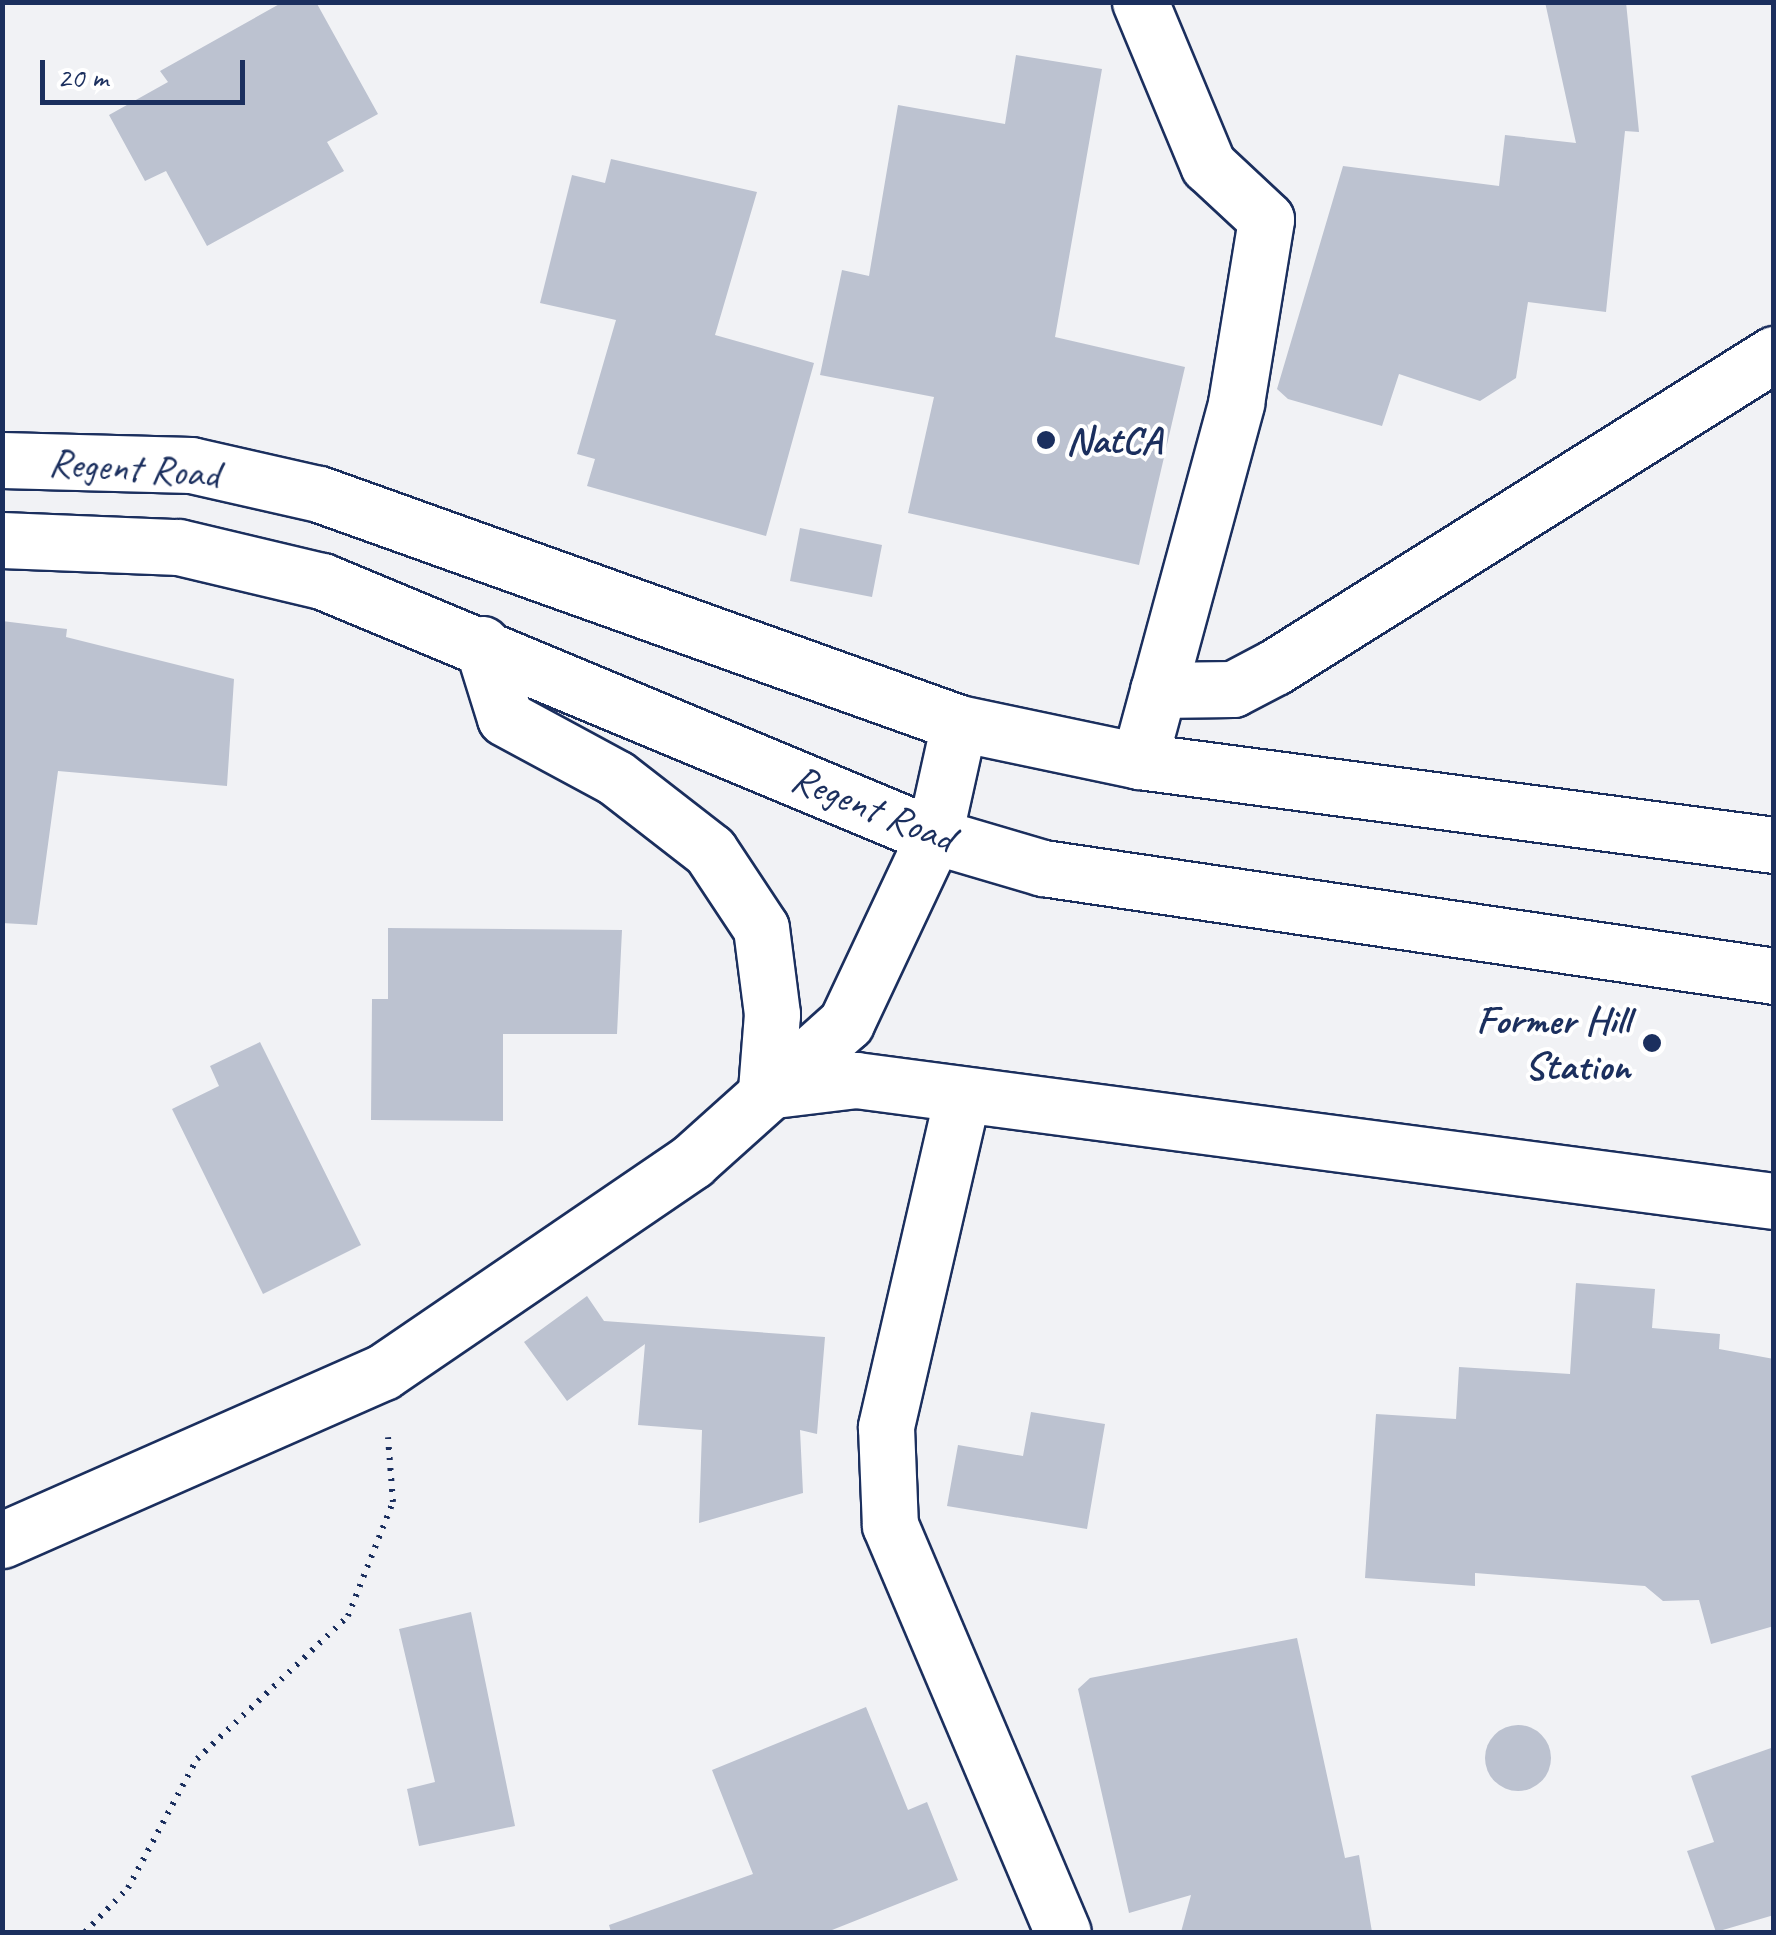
<!DOCTYPE html>
<html>
<head>
<meta charset="utf-8">
<style>
  body { margin:0 }
  #map { position:relative; width:1776px; height:1935px; overflow:hidden; background:#f1f2f5; font-family:Caveat,sans-serif }
  div>[style] { position:absolute }
  [style*='--x'] { left:calc(var(--x)*1px); top:calc(var(--y)*1px); width:calc(var(--w)*1px); rotate:calc(var(--a)*1deg) }
  .building>* { inset:0; background:#bcc2d0 }
  .round { border-radius:50% }
  .path>* { height:6px; margin-top:-3px; transform-origin:0; background:repeating-linear-gradient(90deg,#1b2f5e 0 2.5px,transparent 0 10.5px) }
  .roads { filter:drop-shadow(2px 0 #1b2f5e) drop-shadow(-2px 0 #1b2f5e) drop-shadow(0 2px #1b2f5e) drop-shadow(0 -2px #1b2f5e) }
  .street>* { height:55px; margin:-27.5px; padding:0 27.5px; transform-origin:27.5px; border-radius:27.5px; background:#fff }
  .primary>* { height:55px; margin:-27.5px; padding:0 27.5px; transform-origin:27.5px; border-radius:27.5px; background:#fff }
  .dots>* { width:28px; height:28px; translate:-50% -50%; box-sizing:border-box; border:5px solid #fff; border-radius:50% }
  span { translate:-50% -50%; white-space:nowrap; text-align:center; line-height:1.15; -webkit-text-stroke:8px #fff; paint-order:stroke }
  .poi-label { font-size:40px; color:#1b2f5e; font-weight:700 }
  .left { translate:0 -50%; text-align:left }
  .right { translate:-100% -50%; text-align:right }
  .street-label { font-size:40px; color:#1b2f5e }
  .frame { position:absolute; inset:0; border:5px solid #1b2f5e; pointer-events:none }
  .scale { position:absolute; left:40px; top:60px; width:205px; height:45px; box-sizing:border-box; border:5px solid #1b2f5e; border-top:0; padding-left:12px; font-size:30px; line-height:35px; white-space:nowrap; color:#1b2f5e; -webkit-text-stroke:8px #fff; paint-order:stroke }
</style>
</head>
<body>
<div id="map">
  <div class="building">
    <div style="clip-path:polygon(283px 2px,316px 2px,378px 114px,327px 142px,344px 171px,207px 246px,166px 171px,145px 181px,109px 115px,168px 82px,160px 71px)"></div>
    <div style="clip-path:polygon(1545px 2px,1626px 2px,1639px 132px,1625px 131px,1606px 312px,1528px 302px,1516px 378px,1480px 401px,1399px 374px,1382px 426px,1288px 399px,1277px 389px,1343px 166px,1499px 186px,1505px 135px,1576px 143px)"></div>
    <div style="clip-path:polygon(1016px 55px,1102px 69px,1055px 337px,1185px 367px,1139px 565px,908px 513px,934px 397px,820px 375px,842px 270px,869px 276px,898px 105px,1005px 124px)"></div>
    <div style="clip-path:polygon(611px 159px,757px 192px,715px 335px,814px 363px,766px 536px,587px 486px,595px 459px,577px 454px,616px 320px,540px 303px,572px 175px,605px 183px)"></div>
    <div style="clip-path:polygon(800px 528px,882px 545px,872px 597px,790px 581px)"></div>
    <div style="clip-path:polygon(2px 621px,67px 629px,66px 637px,234px 679px,227px 786px,58px 771px,37px 925px,2px 923px)"></div>
    <div style="clip-path:polygon(388px 928px,622px 930px,617px 1034px,503px 1034px,503px 1121px,371px 1120px,372px 999px,388px 999px)"></div>
    <div style="clip-path:polygon(260px 1042px,361px 1245px,263px 1294px,172px 1109px,219px 1086px,210px 1066px)"></div>
    <div style="clip-path:polygon(1576px 1283px,1655px 1289px,1652px 1328px,1720px 1334px,1719px 1349px,1774px 1359px,1774px 1626px,1711px 1644px,1699px 1600px,1663px 1601px,1645px 1586px,1475px 1573px,1475px 1586px,1365px 1578px,1376px 1414px,1456px 1419px,1459px 1367px,1570px 1374px)"></div>
    <div style="clip-path:polygon(587px 1296px,604px 1321px,825px 1337px,817px 1434px,800px 1430px,803px 1493px,699px 1523px,702px 1430px,638px 1425px,645px 1344px,567px 1401px,524px 1342px)"></div>
    <div style="clip-path:polygon(1031px 1412px,1105px 1424px,1087px 1529px,947px 1506px,958px 1445px,1023px 1456px)"></div>
    <div style="clip-path:polygon(471px 1612px,515px 1826px,419px 1846px,407px 1789px,435px 1782px,399px 1629px)"></div>
    <div style="clip-path:polygon(1297px 1638px,1345px 1858px,1359px 1855px,1372px 1932px,1181px 1932px,1191px 1895px,1129px 1913px,1078px 1689px,1090px 1678px)"></div>
    <div style="clip-path:polygon(866px 1707px,908px 1810px,927px 1802px,958px 1880px,827px 1932px,611px 1932px,609px 1925px,753px 1874px,712px 1770px)"></div>
    <div class="round" style="left:1485px;top:1725px;width:66px;height:66px"></div>
    <div style="clip-path:polygon(1774px 1747px,1774px 1915px,1716px 1932px,1687px 1851px,1714px 1842px,1691px 1776px)"></div>
  </div>
  <div class="path">
    <div style="--x:85;--y:1932;--w:62;--a:-45.7"></div>
    <div style="--x:128;--y:1888;--w:146;--a:-61.9"></div>
    <div style="--x:197;--y:1759;--w:208;--a:-43.4"></div>
    <div style="--x:348;--y:1616;--w:123;--a:-68.5"></div>
    <div style="--x:393;--y:1502;--w:65;--a:-94.4"></div>
  </div>
  <div class="roads">
    <div class="street">
      <div style="--x:482;--y:644;--w:77;--a:72.7"></div>
      <div style="--x:505;--y:718;--w:126;--a:28.4"></div>
      <div style="--x:616;--y:778;--w:119;--a:37.8"></div>
      <div style="--x:710;--y:851;--w:92;--a:56.5"></div>
      <div style="--x:761;--y:928;--w:87;--a:82.7"></div>
      <div style="--x:772;--y:1014;--w:77;--a:94.5"></div>
      <div style="--x:1158;--y:690;--w:75;--a:-0.8"></div>
      <div style="--x:1233;--y:689;--w:47;--a:-27.6"></div>
      <div style="--x:1275;--y:667;--w:589;--a:-32.1"></div>
      <div style="--x:1139;--y:761;--w:371;--a:-74.8"></div>
      <div style="--x:1236;--y:403;--w:186;--a:-80.7"></div>
      <div style="--x:1266;--y:219;--w:79;--a:-137"></div>
      <div style="--x:1208;--y:165;--w:177;--a:-112.6"></div>
      <div style="--x:766;--y:1091;--w:91;--a:-7"></div>
      <div style="--x:856;--y:1080;--w:926;--a:7.51"></div>
      <div style="--x:962;--y:1097;--w:339;--a:103"></div>
      <div style="--x:886;--y:1427;--w:98;--a:87.7"></div>
      <div style="--x:890;--y:1525;--w:442;--a:67"></div>
      <div style="--x:2;--y:1540;--w:416;--a:-23.8"></div>
      <div style="--x:383;--y:1372;--w:374;--a:-34.3"></div>
      <div style="--x:692;--y:1161;--w:207;--a:-41.9"></div>
      <div style="--x:846;--y:1023;--w:207;--a:-64.8"></div>
      <div style="--x:934;--y:836;--w:116;--a:-77.5"></div>
    </div>
    <div class="primary">
      <div style="--x:2;--y:460;--w:189;--a:1.5"></div>
      <div style="--x:191;--y:465;--w:131;--a:12.8"></div>
      <div style="--x:319;--y:494;--w:680;--a:19.69"></div>
      <div style="--x:959;--y:723;--w:184;--a:11.9"></div>
      <div style="--x:1139;--y:761;--w:641;--a:7.54"></div>
      <div style="--x:2;--y:540;--w:177;--a:2.3"></div>
      <div style="--x:179;--y:547;--w:147;--a:13.4"></div>
      <div style="--x:322;--y:581;--w:663;--a:22.62"></div>
      <div style="--x:934;--y:836;--w:114;--a:16.4"></div>
      <div style="--x:1043;--y:868;--w:739;--a:8.4"></div>
    </div>
  </div>
  <div class="dots">
    <div style="left:1046px;top:440px;background:#1b2f5e"></div>
    <div style="left:1652px;top:1043px;background:#1b2f5e"></div>
  </div>
  <div class="poi-label">
    <span class="left" style="left:1066px;top:440px">NatCA</span>
    <span class="right" style="left:1630px;top:1043px">Former Hill<br>Station</span>
  </div>
  <div class="street-label">
    <span style="left:134px;top:468px;rotate:4deg">Regent Road</span>
    <span style="left:873px;top:808px;rotate:22deg">Regent Road</span>
  </div>
  <div class="frame"></div>
  <div class="scale">20 m</div>
</div>
</body>
</html>
